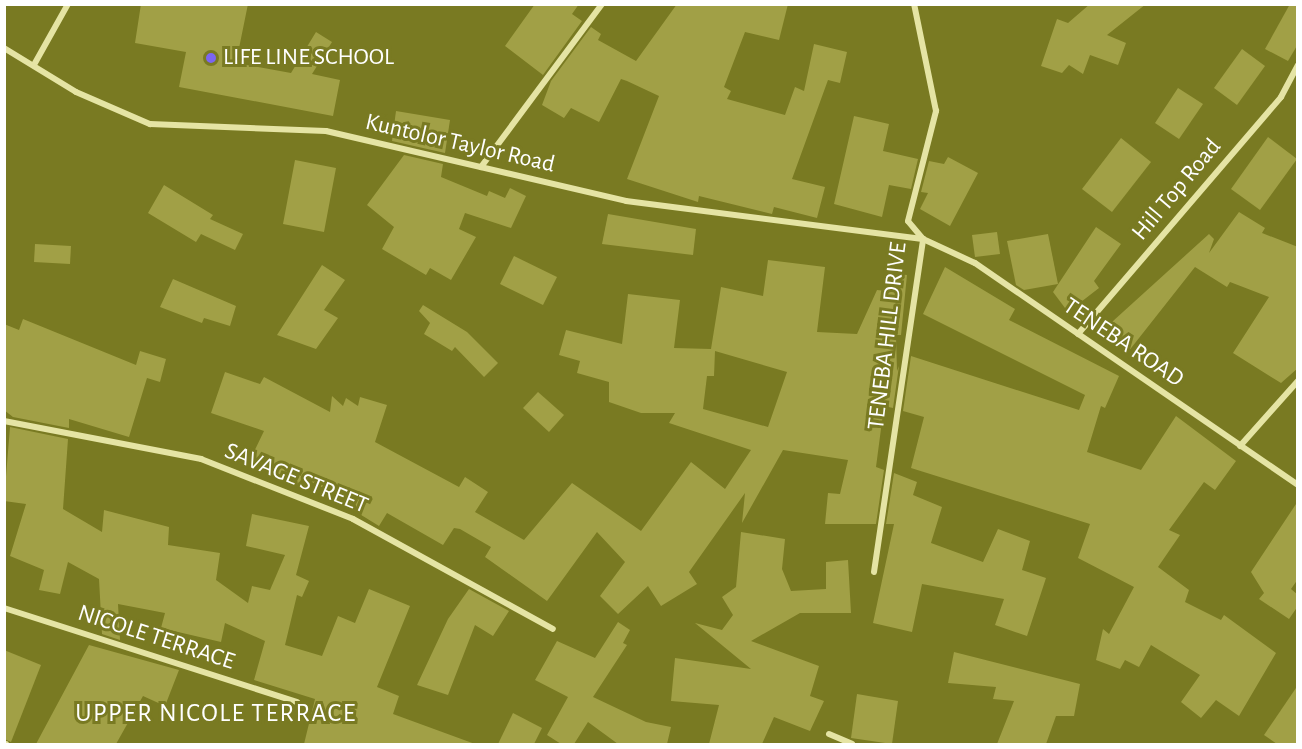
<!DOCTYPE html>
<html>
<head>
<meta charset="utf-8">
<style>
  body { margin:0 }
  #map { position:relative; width:1302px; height:749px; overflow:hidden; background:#797a22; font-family:"Alegreya Sans",sans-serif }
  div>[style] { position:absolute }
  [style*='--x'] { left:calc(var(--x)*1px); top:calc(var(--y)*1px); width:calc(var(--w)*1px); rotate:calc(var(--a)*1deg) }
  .building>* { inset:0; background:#a1a046 }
  .street>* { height:6px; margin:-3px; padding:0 3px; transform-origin:3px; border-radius:3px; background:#e5e4a4 }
  .dots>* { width:16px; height:16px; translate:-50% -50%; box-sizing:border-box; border:3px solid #797a22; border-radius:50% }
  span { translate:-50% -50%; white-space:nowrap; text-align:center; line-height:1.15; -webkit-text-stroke:6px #797a22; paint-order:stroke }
  .poi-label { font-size:24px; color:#fff }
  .left { translate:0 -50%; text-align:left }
  .street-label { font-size:24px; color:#fff }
  .neighbourhood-label { font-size:26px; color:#fff; letter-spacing:1.5px }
  .frame { position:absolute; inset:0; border:6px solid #fff; pointer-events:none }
</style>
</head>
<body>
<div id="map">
  <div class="building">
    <div style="clip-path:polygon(141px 4px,248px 4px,236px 63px,291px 73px,316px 32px,332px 42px,312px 74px,340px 80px,333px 116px,179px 87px,186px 52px,135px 43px)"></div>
    <div style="clip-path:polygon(535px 4px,579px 4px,572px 14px,582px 21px,543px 75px,505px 46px)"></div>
    <div style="clip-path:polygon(677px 4px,788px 4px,779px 40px,745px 32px,724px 87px,731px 91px,727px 99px,785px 115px,795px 87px,804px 91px,814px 44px,847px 52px,840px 83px,828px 80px,792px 179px,825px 187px,817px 218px,774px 207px,772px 214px,699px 196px,698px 202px,627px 179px,659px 96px,627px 81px,621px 79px,599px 122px,571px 108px,564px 118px,542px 105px,551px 81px,591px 27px,601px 34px,598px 40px,636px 61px)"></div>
    <div style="clip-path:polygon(1090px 4px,1146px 4px,1107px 35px,1126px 43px,1118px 65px,1090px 55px,1083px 74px,1069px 65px,1062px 73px,1041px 66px,1057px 19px,1068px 23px)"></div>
    <div style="clip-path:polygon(1290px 4px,1298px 4px,1298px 44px,1288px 61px,1265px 49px)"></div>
    <div style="clip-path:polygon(1242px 49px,1265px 66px,1237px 105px,1214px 88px)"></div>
    <div style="clip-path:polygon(1178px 88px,1203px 104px,1179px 139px,1155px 123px)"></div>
    <div style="clip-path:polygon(396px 111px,450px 120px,445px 153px,392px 141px)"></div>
    <div style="clip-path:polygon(854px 116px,889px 124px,883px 151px,918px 159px,911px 189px,889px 185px,882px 217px,834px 204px)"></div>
    <div style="clip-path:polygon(1268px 137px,1297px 159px,1260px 210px,1231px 189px)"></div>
    <div style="clip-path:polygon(1121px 138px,1151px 162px,1112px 212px,1082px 189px)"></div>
    <div style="clip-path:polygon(404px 155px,443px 164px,441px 177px,487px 196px,489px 191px,505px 198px,510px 188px,526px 196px,511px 228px,465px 213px,459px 229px,476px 237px,451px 280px,430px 268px,426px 275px,382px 249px,394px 227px,367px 205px)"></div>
    <div style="clip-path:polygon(948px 157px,978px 173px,950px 226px,920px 209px,928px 193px,921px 192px,929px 161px,944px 164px)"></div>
    <div style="clip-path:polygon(295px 160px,336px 168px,324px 232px,283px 224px)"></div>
    <div style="clip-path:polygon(164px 185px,213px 215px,210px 219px,243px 234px,235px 250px,201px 234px,196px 242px,148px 213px)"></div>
    <div style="clip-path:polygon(1239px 212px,1265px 228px,1262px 233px,1298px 247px,1298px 368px,1281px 383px,1233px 353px,1269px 297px,1230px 282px,1227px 287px,1195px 267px,1128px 352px,1102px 331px,1209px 234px,1214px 239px,1209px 253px)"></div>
    <div style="clip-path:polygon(608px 214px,696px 229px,693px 255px,602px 244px)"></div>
    <div style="clip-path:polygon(1096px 227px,1121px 244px,1094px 281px,1099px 288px,1068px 312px,1053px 292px)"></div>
    <div style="clip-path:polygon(997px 232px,1000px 254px,975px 257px,972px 235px)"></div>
    <div style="clip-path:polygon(1048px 234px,1058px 284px,1024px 290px,1016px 285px,1007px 241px)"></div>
    <div style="clip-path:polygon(35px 244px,71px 246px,70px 264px,34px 262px)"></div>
    <div style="clip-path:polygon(514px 256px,557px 277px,543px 305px,500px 284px)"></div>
    <div style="clip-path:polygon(evenodd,768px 260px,825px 267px,817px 332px,857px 334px,877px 290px,886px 291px,888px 273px,907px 275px,901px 335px,896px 335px,897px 371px,899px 366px,893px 408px,884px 406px,876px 467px,884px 470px,876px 524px,825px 524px,828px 493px,840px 494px,848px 460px,783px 450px,742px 523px,745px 493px,689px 572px,697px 584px,661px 606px,648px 586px,618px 614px,600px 596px,625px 562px,597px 532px,547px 601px,485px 557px,491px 547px,460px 529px,454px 528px,443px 545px,387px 513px,379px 526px,345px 505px,347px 500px,302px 477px,298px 486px,249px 462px,264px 431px,211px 413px,225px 372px,260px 384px,264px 377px,330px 412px,332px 396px,343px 406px,346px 398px,358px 406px,360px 397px,387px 405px,375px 442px,459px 487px,465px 477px,488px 492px,475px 512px,524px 540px,572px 483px,641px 531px,691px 462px,725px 489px,751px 450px,669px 423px,675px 413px,641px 413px,609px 402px,609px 382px,577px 373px,580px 361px,559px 355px,566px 330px,622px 344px,628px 294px,680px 300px,674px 348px,711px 349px,721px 287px,763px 296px,768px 260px,715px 351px,787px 372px,768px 427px,703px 409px,707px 376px,714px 376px,715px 351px)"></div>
    <div style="clip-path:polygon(322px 265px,345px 280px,324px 310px,338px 318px,316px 349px,277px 335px)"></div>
    <div style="clip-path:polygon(945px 267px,1015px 309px,1009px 320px,1119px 376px,1105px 408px,1101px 406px,1087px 452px,1141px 470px,1176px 416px,1236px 461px,1215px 490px,1204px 482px,1169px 530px,1180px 535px,1158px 567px,1189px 590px,1185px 602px,1221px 620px,1224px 615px,1276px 653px,1239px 716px,1216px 700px,1201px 718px,1181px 702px,1200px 675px,1151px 645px,1139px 667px,1125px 660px,1120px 669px,1096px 660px,1103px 629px,1109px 634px,1134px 587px,1078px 558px,1090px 524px,911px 468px,924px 417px,903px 411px,911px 356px,1079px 410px,1085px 395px,923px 314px)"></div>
    <div style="clip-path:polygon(173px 279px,236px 306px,230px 326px,204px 318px,202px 323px,160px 307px)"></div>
    <div style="clip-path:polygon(423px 305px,467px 332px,498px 363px,484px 377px,455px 347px,452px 351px,424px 334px,430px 323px,419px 311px)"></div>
    <div style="clip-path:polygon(23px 319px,136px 365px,140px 351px,166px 359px,160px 382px,147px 378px,129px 437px,69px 419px,69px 428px,13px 417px,4px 410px,4px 324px,19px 330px)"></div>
    <div style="clip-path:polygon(538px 392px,564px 415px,549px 432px,523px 408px)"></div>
    <div style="clip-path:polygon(10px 427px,68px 439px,63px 509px,102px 532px,104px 510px,169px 527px,168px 545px,220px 553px,216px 580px,248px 603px,252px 586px,270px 590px,285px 555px,246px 546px,252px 514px,309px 526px,296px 575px,309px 581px,302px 597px,297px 595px,285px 645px,322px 656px,338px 616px,355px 623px,369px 589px,410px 606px,377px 687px,399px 696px,393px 714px,475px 744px,304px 744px,315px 699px,254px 680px,265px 641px,225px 623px,221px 642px,161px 628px,165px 613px,118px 604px,120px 640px,102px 634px,99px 579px,68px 562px,60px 594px,39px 590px,44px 570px,10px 556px,26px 504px,4px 501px)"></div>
    <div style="clip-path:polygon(894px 473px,917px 482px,913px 495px,942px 507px,931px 543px,983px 562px,998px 529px,1030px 541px,1022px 570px,1046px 578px,1027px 636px,995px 625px,1004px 599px,922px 584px,912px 632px,873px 623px,894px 524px,886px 524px)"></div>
    <div style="clip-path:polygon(1298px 501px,1298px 579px,1291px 589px,1298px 595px,1298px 606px,1289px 619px,1259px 599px,1264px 593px,1251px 572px)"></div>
    <div style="clip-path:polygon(741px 532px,785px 539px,782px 569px,791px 591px,826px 589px,826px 562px,848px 560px,851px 613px,800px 613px,751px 641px,819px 666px,810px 696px,824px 701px,810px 731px,774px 717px,762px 744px,709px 744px,719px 705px,671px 701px,675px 658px,751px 669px,695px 623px,722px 630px,733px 615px,722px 597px,736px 587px)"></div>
    <div style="clip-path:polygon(469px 589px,509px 611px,493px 636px,475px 625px,448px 695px,417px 685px,448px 619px)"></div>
    <div style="clip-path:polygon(618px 622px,630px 630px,623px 643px,627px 645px,593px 697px,646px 722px,671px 727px,667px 744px,618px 744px,588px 722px,574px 744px,561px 744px,547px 735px,568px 697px,535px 680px,557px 641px,595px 658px)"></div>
    <div style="clip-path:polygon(89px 645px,179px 670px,165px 706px,143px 696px,116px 744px,36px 744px)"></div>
    <div style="clip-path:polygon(4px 650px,41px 665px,11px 742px,4px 739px)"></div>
    <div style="clip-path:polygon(954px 652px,1080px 684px,1074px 716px,1056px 716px,1046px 744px,997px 744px,1014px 701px,993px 699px,996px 687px,948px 683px)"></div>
    <div style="clip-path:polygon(1298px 685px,1298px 744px,1277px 744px,1264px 735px)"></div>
    <div style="clip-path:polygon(857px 694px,898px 701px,892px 744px,851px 738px)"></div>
    <div style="clip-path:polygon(513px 713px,542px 728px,534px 744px,498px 744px)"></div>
  </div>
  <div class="street">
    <div style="--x:4;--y:48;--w:84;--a:31.4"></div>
    <div style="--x:76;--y:92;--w:81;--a:23.4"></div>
    <div style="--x:150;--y:124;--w:176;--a:2.3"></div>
    <div style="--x:326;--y:131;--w:308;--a:13.1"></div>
    <div style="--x:626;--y:201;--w:299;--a:7.3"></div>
    <div style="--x:923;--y:239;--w:57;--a:24.8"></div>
    <div style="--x:975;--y:263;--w:392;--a:34.5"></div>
    <div style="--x:35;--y:63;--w:68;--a:-60.8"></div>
    <div style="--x:481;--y:167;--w:203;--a:-53.4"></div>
    <div style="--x:1078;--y:334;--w:312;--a:-49.4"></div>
    <div style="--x:1281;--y:97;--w:36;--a:-62"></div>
    <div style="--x:4;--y:421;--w:201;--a:10.9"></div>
    <div style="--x:201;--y:459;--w:163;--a:21.5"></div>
    <div style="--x:353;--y:519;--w:228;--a:28.8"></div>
    <div style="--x:1240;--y:446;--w:87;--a:-48.3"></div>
    <div style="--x:874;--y:572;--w:337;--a:-81.6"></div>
    <div style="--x:923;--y:239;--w:23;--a:-130"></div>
    <div style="--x:908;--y:221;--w:114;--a:-75.7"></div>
    <div style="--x:936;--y:111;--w:109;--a:-101.6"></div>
    <div style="--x:4;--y:608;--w:308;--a:17.8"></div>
    <div style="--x:829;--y:734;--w:25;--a:23"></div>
    <div style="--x:4;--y:744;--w:2;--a:0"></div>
  </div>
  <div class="dots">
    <div style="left:211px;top:58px;background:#7b66f1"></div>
  </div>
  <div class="poi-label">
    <span class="left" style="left:223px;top:58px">LIFE LINE SCHOOL</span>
  </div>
  <div class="street-label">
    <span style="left:460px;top:144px;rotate:13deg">Kuntolor Taylor Road</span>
    <span style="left:1177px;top:190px;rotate:-50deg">Hill Top Road</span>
    <span style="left:888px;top:336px;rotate:-83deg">TENEBA HILL DRIVE</span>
    <span style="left:1123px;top:343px;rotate:34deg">TENEBA ROAD</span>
    <span style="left:296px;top:479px;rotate:22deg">SAVAGE STREET</span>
    <span style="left:156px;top:638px;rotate:18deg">NICOLE TERRACE</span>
  </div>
  <div class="neighbourhood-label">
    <span style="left:216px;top:714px">UPPER NICOLE TERRACE</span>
  </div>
  <div class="frame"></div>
</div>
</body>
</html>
